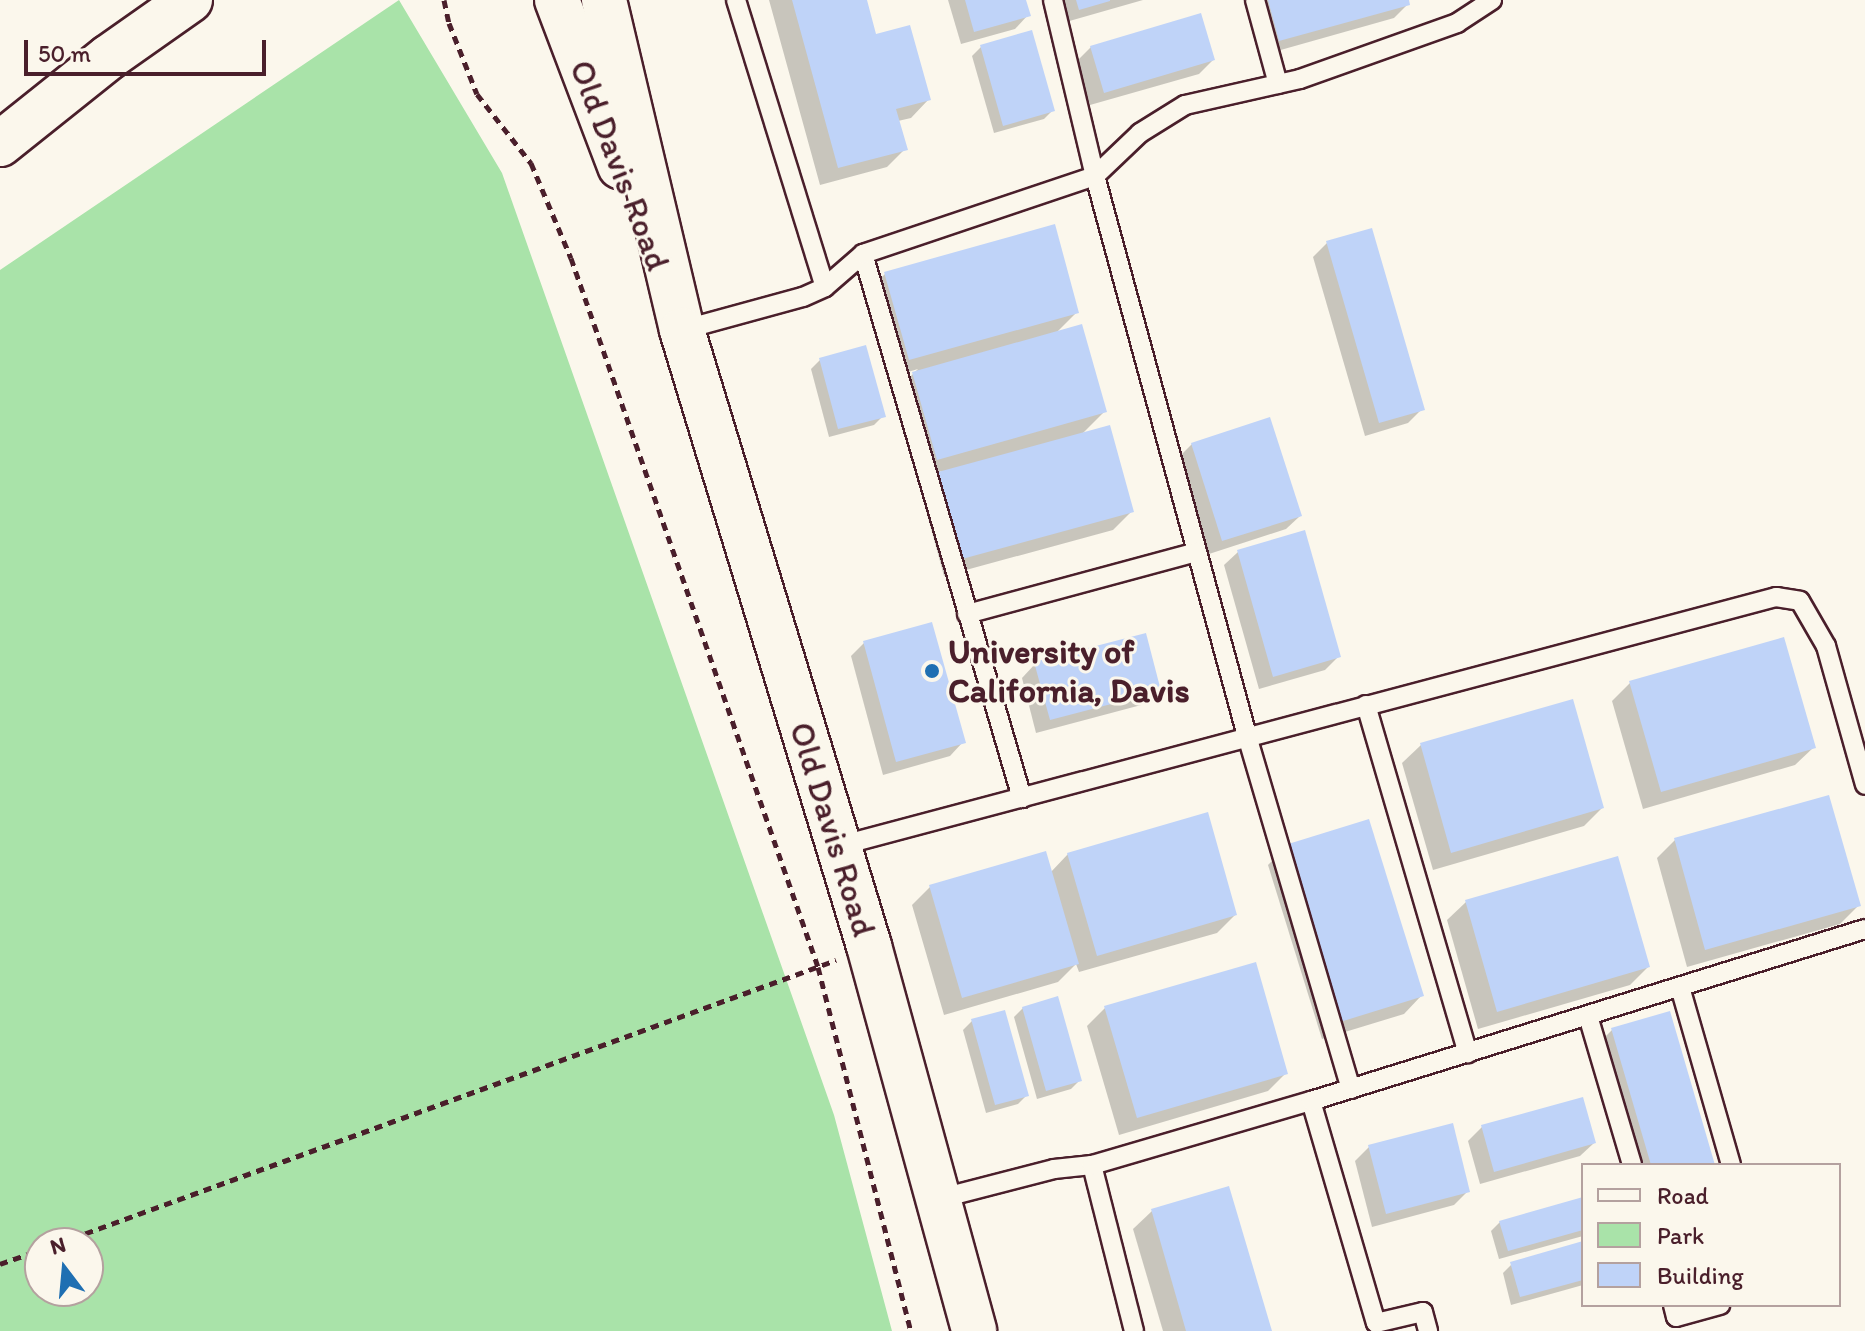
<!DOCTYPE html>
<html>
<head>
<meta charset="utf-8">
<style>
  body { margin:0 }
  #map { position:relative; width:1865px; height:1331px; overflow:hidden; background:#fbf7ec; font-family:Itim,sans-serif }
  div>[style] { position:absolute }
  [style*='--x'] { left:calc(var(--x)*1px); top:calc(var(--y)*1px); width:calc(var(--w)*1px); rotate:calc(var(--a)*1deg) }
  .green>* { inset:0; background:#a9e3a9 }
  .shadow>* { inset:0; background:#0003 }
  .building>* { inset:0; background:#bfd3f8 }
  .path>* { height:5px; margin-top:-2.5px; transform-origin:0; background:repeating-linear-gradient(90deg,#4a1f2b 0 8px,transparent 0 14px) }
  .roads { filter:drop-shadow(2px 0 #4a1f2b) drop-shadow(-2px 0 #4a1f2b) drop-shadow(0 2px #4a1f2b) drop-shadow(0 -2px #4a1f2b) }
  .lane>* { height:18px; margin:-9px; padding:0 9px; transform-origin:9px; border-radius:9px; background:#fbf7ec }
  .secondary>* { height:44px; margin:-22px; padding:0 22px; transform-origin:22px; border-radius:22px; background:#fbf7ec }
  .highway>* { height:44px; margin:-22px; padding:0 22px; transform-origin:22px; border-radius:22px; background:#fbf7ec }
  .dots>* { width:22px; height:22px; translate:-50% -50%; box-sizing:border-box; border:4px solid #fbf7ec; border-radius:50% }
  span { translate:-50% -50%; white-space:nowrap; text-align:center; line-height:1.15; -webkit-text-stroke:6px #fbf7ec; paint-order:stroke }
  .street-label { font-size:34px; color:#4a1f2b }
  .poi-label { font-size:34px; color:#4a1f2b; font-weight:700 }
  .left { translate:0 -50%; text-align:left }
  .legend { position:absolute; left:1581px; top:1163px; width:260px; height:144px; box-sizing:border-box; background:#fbf7ec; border:2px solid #b4a19f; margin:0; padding:10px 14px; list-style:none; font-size:24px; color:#4a1f2b }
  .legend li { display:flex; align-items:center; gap:16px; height:40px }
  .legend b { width:40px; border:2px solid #b4a19f }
  .north { position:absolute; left:24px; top:1227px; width:80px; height:80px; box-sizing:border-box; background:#fbf7ec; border:2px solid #b4a19f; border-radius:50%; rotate:344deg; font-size:22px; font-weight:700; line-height:32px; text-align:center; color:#4a1f2b }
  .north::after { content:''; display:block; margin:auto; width:28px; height:36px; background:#1f6fb2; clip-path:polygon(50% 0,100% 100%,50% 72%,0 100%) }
  .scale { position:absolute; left:24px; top:40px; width:242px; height:36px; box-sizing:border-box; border:4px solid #4a1f2b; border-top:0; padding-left:10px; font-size:24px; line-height:28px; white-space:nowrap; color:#4a1f2b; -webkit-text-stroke:6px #fbf7ec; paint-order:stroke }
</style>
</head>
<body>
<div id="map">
  <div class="green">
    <div style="clip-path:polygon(evenodd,399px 0,502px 173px,834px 1115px,892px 1331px,0 1331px,0 270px,399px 0,40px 1243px,88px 1243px,88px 1291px,40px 1291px,40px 1243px)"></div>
  </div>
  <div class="shadow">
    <div style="clip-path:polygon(769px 0,865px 0,875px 36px,929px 99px,911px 118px,898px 121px,905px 149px,887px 167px,820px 185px)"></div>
    <div style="clip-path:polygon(948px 0,1024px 0,1028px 15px,1015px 29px,961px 44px)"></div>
    <div style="clip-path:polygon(1059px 0,1143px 0,1066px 22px)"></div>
    <div style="clip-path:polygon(1258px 0,1407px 0,1408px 4px,1394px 18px,1266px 54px)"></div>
    <div style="clip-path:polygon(981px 47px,1053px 110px,1044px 119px,994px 133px,972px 56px)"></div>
    <div style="clip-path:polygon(1091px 47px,1213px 60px,1199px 74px,1090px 105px,1077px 61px)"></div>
    <div style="clip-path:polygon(1371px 230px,1422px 409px,1408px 423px,1365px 436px,1313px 257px,1327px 243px)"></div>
    <div style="clip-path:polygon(885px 274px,1077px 312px,1056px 333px,1105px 411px,1081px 435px,1131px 512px,1113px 530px,944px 576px,921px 492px,942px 471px,919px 477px,895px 392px,918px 369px,891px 377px,867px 292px)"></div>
    <div style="clip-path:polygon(820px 360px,883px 416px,874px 425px,829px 437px,811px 369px)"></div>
    <div style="clip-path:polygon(1192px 444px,1300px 516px,1286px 529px,1209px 554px,1178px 458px)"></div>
    <div style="clip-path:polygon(1238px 552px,1339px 656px,1325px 670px,1259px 689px,1224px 565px)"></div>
    <div style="clip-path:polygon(864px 643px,963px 742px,950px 756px,883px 775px,851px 656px)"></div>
    <div style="clip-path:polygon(1035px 664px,1159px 691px,1145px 704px,1036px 733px,1022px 678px)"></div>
    <div style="clip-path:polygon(1630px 683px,1814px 747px,1795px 765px,1643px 809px,1612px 701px)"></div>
    <div style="clip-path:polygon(1421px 745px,1602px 808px,1584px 826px,1433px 870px,1402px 763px)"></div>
    <div style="clip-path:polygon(1675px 840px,1858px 906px,1840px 924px,1687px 967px,1657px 858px)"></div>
    <div style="clip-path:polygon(1286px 847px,1422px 995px,1404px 1014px,1322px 1039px,1268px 865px)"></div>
    <div style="clip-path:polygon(1068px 854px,1235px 915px,1217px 933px,1079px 972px,1076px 964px,1058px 982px,944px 1015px,912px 905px,930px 887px,1050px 873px)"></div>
    <div style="clip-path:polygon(1466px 902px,1648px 967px,1630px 985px,1478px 1029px,1447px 920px)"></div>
    <div style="clip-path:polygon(1023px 1008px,1080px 1080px,1071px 1089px,1037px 1099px,1014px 1017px)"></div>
    <div style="clip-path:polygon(1105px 1008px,1286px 1073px,1268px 1091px,1119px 1135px,1087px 1026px)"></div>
    <div style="clip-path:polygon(972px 1021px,1027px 1095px,1018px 1104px,986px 1113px,963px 1030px)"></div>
    <div style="clip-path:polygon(1612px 1030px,1713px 1165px,1628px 1165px,1594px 1048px)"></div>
    <div style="clip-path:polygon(1482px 1127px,1594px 1143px,1580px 1156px,1480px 1184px,1468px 1141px)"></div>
    <div style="clip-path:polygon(1369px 1147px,1468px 1191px,1454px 1205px,1372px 1227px,1355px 1161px)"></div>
    <div style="clip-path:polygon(1583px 1199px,1583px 1236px,1499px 1259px,1491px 1231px,1500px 1222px)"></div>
    <div style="clip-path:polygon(1152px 1211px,1270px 1331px,1163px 1331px,1133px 1229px)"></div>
    <div style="clip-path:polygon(1583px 1244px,1583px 1285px,1511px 1305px,1503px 1273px,1512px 1264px)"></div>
  </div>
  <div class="building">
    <div style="clip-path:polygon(792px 0,867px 0,876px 34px,910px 25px,931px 100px,896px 109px,908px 150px,838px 168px)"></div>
    <div style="clip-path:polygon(965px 0,1026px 0,1031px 16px,974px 32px)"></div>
    <div style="clip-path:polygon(1076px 0,1110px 0,1110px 1px,1079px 10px)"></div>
    <div style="clip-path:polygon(1268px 0,1409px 0,1410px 5px,1279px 41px)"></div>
    <div style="clip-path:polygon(1201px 13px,1215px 60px,1104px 93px,1090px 46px)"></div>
    <div style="clip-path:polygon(1032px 30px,1055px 111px,1003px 126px,980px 45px)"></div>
    <div style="clip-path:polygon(1055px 224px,1079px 313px,909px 360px,884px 272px)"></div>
    <div style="clip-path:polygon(1372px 228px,1425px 410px,1379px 423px,1326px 241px)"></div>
    <div style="clip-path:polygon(1082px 324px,1107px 412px,937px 460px,912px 372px)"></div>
    <div style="clip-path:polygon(866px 345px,886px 417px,838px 429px,819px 358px)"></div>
    <div style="clip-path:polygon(1270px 417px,1302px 516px,1222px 541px,1191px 443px)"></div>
    <div style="clip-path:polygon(1110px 425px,1134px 512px,962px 559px,938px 472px)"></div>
    <div style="clip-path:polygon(1305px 530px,1341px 657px,1273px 677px,1237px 550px)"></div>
    <div style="clip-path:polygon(932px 622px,966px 743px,896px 762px,863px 641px)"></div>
    <div style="clip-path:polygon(1146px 633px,1161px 691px,1050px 720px,1034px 662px)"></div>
    <div style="clip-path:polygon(1784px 637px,1816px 748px,1661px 792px,1629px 681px)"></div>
    <div style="clip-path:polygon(1573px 699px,1604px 808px,1451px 853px,1420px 743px)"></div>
    <div style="clip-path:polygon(1829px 795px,1861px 906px,1705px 950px,1674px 838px)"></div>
    <div style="clip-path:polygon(1208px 812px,1237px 915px,1097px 956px,1067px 853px)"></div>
    <div style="clip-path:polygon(1369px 819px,1424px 996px,1340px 1022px,1285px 845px)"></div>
    <div style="clip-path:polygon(1046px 851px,1079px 964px,962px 998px,929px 885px)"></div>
    <div style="clip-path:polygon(1618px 856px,1650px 967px,1497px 1012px,1465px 900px)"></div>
    <div style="clip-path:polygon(1256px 962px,1288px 1074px,1137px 1118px,1104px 1006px)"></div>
    <div style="clip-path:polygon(1058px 996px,1082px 1081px,1046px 1091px,1022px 1007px)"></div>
    <div style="clip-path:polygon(1005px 1010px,1029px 1096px,995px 1105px,971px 1019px)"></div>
    <div style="clip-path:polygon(1670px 1011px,1715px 1165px,1651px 1165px,1611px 1028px)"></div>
    <div style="clip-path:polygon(1583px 1097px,1596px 1143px,1494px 1172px,1481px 1125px)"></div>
    <div style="clip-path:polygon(1453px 1123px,1470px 1192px,1386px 1214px,1368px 1145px)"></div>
    <div style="clip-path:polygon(1229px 1186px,1272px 1331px,1186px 1331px,1151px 1209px)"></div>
    <div style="clip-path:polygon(1583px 1197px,1583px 1230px,1508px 1251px,1499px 1221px)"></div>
    <div style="clip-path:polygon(1583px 1241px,1583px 1280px,1520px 1297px,1510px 1262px)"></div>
  </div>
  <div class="path">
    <div style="--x:444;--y:0;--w:24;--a:78"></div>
    <div style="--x:449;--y:23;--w:76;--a:68.5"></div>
    <div style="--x:477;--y:94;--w:88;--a:52"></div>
    <div style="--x:531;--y:163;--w:103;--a:67.2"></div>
    <div style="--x:571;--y:258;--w:751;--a:70.79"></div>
    <div style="--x:818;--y:967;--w:376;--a:75.7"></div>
    <div style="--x:59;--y:1243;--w:827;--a:-20.01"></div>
    <div style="--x:0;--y:1264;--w:42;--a:-19.3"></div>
  </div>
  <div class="roads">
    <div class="lane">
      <div style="--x:736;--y:0;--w:300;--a:72.8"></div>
      <div style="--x:1053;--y:0;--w:181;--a:76.6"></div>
      <div style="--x:1095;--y:176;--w:580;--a:74.81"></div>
      <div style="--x:1247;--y:736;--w:368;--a:73.6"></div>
      <div style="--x:1255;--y:0;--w:87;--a:74.7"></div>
      <div style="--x:863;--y:254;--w:567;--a:73.71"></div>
      <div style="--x:682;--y:330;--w:125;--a:-15.3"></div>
      <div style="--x:803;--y:297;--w:24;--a:-24"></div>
      <div style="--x:825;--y:287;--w:50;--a:-41"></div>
      <div style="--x:863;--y:254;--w:245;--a:-18.6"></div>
      <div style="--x:1095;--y:176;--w:62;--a:-43.7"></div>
      <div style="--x:1140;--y:133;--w:53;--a:-31.9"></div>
      <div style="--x:1185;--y:105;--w:118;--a:-12.7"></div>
      <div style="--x:1300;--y:79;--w:167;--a:-19.6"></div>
      <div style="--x:1457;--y:23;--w:42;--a:-33.3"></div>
      <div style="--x:967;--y:614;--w:238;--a:-15.1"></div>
      <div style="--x:1366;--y:705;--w:363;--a:73.7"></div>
      <div style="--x:839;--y:846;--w:970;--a:-14.88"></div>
      <div style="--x:1776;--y:597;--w:24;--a:9"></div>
      <div style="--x:1800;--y:601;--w:52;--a:60"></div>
      <div style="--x:1826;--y:646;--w:144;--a:74.3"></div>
      <div style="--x:1680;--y:987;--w:185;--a:74"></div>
      <div style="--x:1588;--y:1016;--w:155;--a:73.5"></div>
      <div style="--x:1311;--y:1101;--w:231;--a:73.7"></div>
      <div style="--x:1376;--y:1323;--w:48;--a:-13.2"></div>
      <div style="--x:1423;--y:1312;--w:20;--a:75"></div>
      <div style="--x:1092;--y:1165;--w:171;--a:75.8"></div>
      <div style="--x:938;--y:1199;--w:120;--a:-14.5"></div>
      <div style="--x:1054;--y:1169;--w:38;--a:-6"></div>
      <div style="--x:1092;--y:1165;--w:228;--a:-16.3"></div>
      <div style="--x:1311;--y:1101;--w:580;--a:-17.25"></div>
      <div style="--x:1673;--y:1305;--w:12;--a:76"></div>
      <div style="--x:1676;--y:1317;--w:46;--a:-15.3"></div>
    </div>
    <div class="secondary">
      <div style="--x:557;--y:0;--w:178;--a:69.2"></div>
      <div style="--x:604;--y:0;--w:339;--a:76.7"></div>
      <div style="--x:682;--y:330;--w:644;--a:73.11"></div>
      <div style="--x:869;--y:946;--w:399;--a:74.7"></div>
    </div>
    <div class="highway">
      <div style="--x:0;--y:144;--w:139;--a:-38.6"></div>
      <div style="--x:109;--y:57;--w:99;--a:-35.1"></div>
    </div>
  </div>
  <div class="dots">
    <div style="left:932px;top:671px;background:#1f6fb2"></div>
  </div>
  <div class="street-label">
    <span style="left:620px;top:165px;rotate:69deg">Old Davis Road</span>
    <span style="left:833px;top:829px;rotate:73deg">Old Davis Road</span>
  </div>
  <div class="poi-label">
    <span class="left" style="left:948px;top:671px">University of<br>California, Davis</span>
  </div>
  <ul class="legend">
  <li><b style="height:10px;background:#fbf7ec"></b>Road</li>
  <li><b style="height:22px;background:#a9e3a9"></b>Park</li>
  <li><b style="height:22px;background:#bfd3f8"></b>Building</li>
  </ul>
  <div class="north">N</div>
  <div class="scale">50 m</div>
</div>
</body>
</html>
